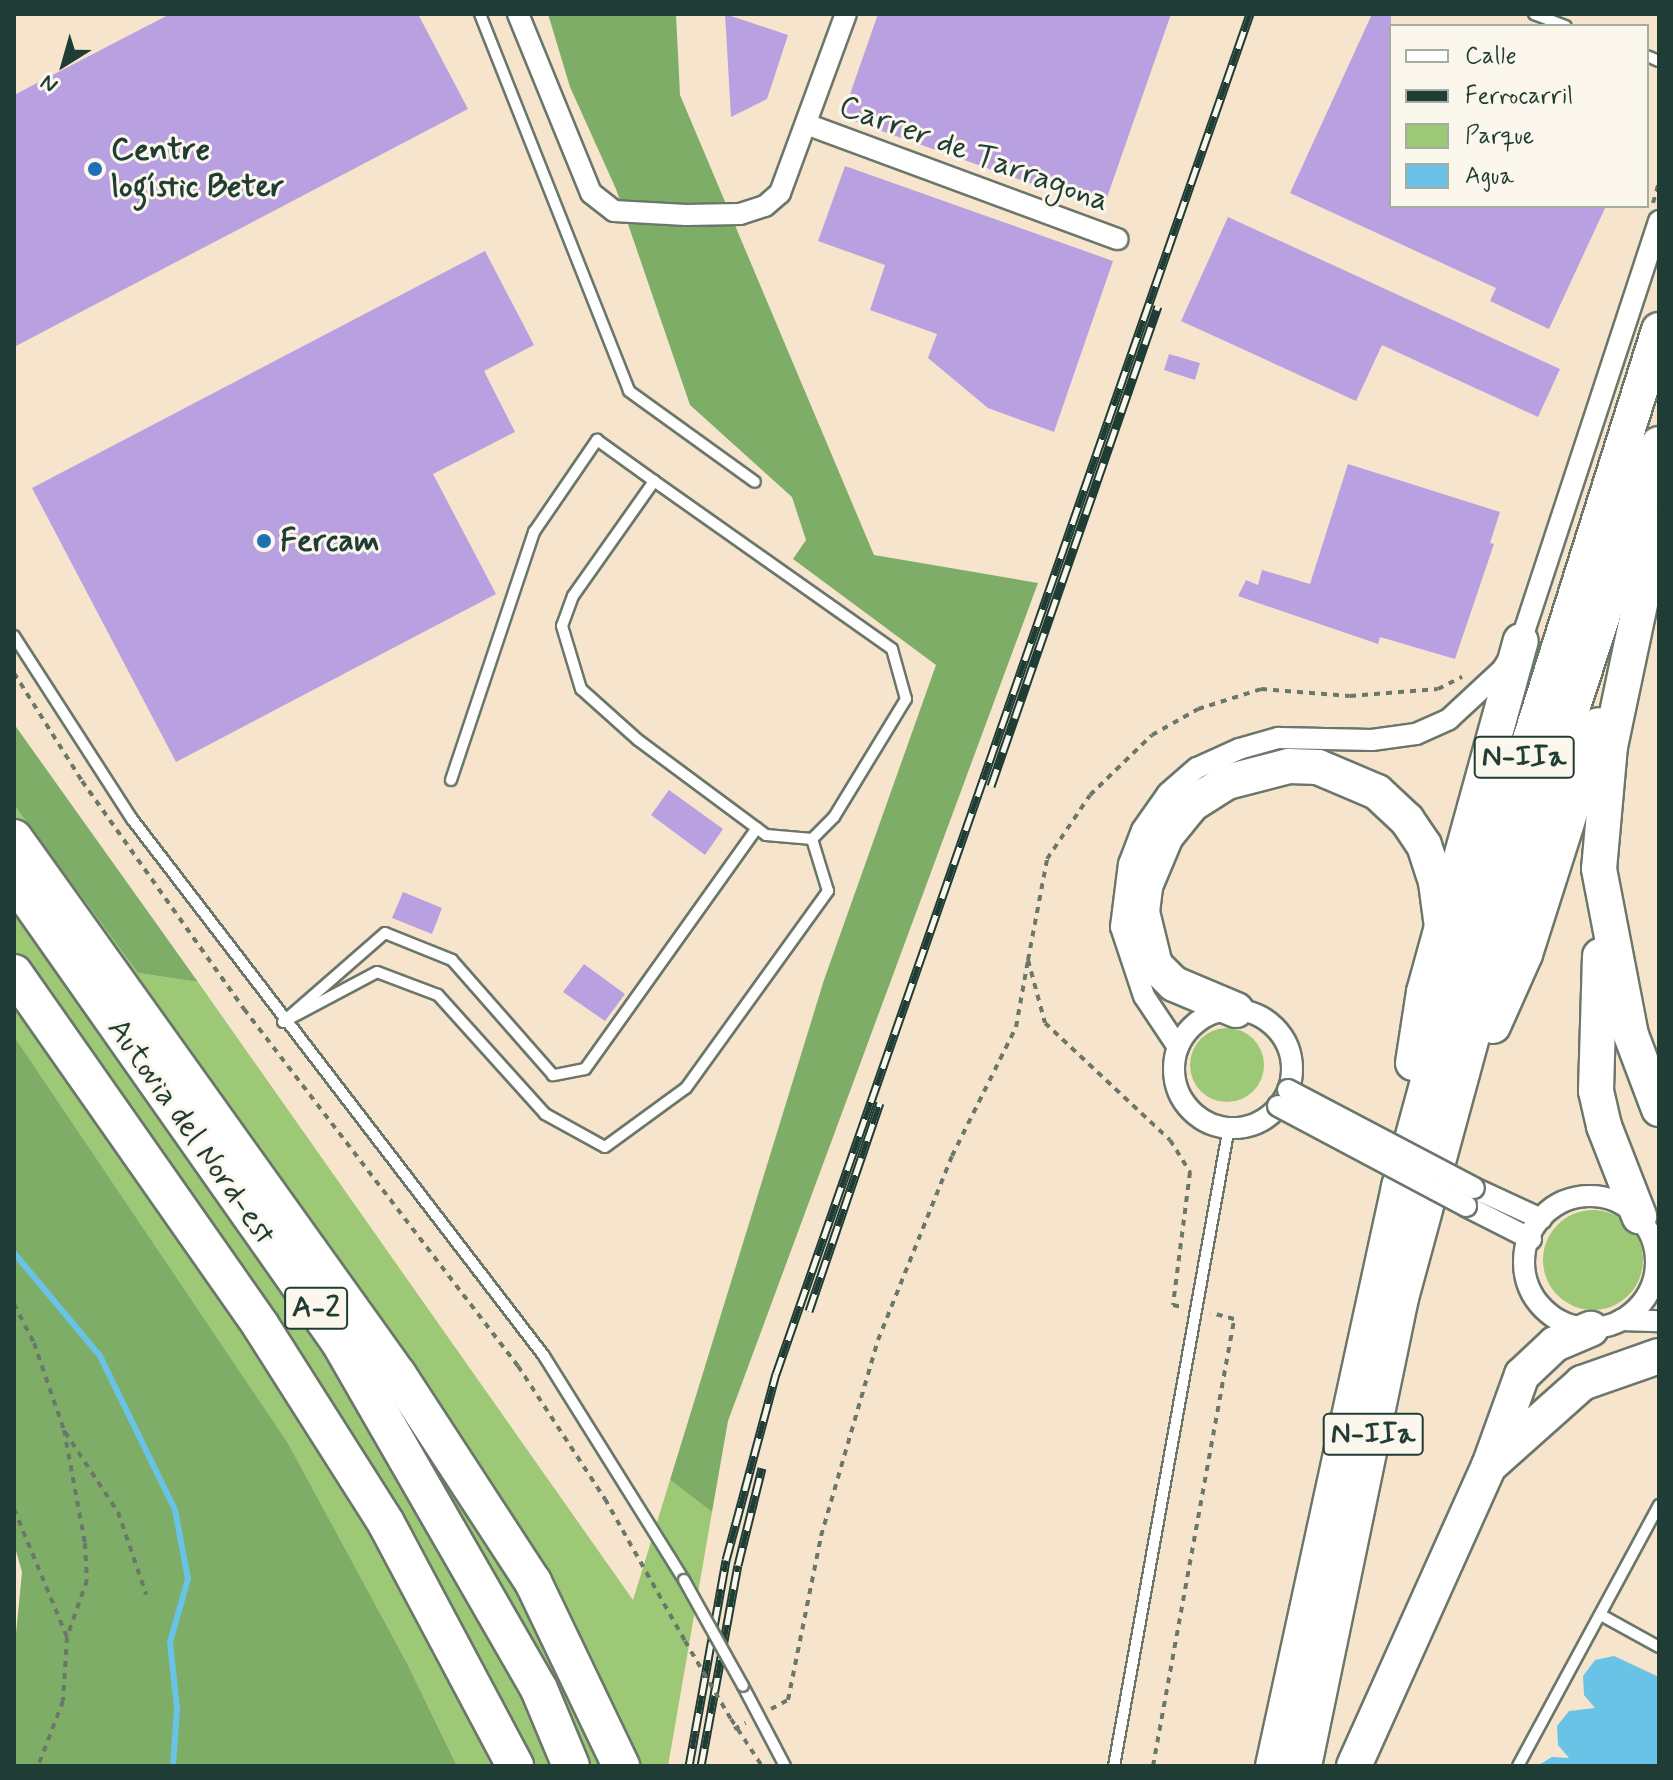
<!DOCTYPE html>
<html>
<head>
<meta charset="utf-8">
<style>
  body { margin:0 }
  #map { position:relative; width:1673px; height:1780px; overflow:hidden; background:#f7e4cd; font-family:Mynerve,sans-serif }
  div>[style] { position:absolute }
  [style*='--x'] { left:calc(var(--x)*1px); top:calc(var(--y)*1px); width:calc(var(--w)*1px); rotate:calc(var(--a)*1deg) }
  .green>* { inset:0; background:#9dc976 }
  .round { border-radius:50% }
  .forest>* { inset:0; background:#7ead67 }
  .water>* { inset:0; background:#69c3e6 }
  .stream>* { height:6px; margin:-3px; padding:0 3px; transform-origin:3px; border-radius:3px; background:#69c3e6 }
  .building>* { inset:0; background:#b9a1e1 }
  .path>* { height:4px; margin-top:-2px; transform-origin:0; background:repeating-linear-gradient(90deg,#6b776a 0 6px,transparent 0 12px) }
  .roads { filter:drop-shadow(2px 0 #6b776a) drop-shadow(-2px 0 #6b776a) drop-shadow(0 2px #6b776a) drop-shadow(0 -2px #6b776a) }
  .service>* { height:10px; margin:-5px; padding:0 5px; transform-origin:5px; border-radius:5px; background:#fff }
  .minor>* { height:20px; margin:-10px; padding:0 10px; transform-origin:10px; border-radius:10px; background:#fff }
  .minor>.ring { margin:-10px; padding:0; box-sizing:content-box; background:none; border:20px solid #fff; border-radius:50% }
  .trunk>* { height:34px; margin:-17px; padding:0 17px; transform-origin:17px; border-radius:17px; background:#fff }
  .motorway>* { height:36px; margin:-18px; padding:0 18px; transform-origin:18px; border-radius:18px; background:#fff }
  .rail>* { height:9px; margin-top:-4.5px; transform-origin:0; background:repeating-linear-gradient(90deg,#fbf7ec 0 18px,#1f3d34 0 36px); box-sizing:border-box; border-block:2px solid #1f3d34 }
  .path-bridge>* { height:4px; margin-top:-2px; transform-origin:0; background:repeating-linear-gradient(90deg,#6b776a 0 6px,transparent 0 12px) }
  .bridges { filter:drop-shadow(2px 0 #6b776a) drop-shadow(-2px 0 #6b776a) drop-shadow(0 2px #6b776a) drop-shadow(0 -2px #6b776a) }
  .service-bridge>* { height:10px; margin:-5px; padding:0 5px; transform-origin:5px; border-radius:5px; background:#fff }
  .minor-bridge>* { height:20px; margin:-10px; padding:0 10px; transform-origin:10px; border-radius:10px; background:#fff }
  .dots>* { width:22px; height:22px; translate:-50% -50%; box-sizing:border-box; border:4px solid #fbf7ec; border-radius:50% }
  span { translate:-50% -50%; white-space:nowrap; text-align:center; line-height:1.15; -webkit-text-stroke:6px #fbf7ec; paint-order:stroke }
  .shield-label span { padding:2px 6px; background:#fbf7ec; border:2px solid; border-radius:6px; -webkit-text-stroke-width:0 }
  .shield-label { font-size:30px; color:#1f3d34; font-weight:700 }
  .poi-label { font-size:32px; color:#1f3d34; font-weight:700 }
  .left { translate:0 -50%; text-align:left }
  .street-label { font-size:32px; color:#1f3d34 }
  .frame { position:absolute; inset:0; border:16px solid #1f3d34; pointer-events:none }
  .legend { position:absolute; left:1389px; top:24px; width:260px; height:184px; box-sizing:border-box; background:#fbf7ec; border:2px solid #a3ada2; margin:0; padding:10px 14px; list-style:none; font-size:24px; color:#1f3d34 }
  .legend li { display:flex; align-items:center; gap:16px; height:40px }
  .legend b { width:40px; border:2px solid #a3ada2 }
  .north { position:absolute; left:24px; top:24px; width:80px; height:80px; -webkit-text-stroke:6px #fbf7ec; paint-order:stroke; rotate:217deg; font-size:22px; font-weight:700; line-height:32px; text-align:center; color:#1f3d34 }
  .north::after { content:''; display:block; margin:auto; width:28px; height:36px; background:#1f3d34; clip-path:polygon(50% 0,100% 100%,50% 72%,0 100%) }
</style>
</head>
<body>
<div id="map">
  <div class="green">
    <div style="clip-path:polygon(14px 805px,138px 973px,198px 982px,633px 1600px,670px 1480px,712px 1512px,668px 1766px,457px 1766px,407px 1663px,288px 1443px,14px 1036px)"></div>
    <div class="round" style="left:1190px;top:1028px;width:74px;height:74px"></div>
    <div class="round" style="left:1543px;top:1210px;width:100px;height:100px"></div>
  </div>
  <div class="forest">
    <div style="clip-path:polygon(548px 14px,676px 14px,680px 95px,874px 555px,1038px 583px,728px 1421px,712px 1512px,670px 1480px,824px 980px,936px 665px,793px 559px,806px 540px,792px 497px,690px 405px,616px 189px,570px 87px)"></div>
    <div style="clip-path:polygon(14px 724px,198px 982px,138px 973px,14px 805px)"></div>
    <div style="clip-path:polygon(14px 1036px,288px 1443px,407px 1663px,457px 1766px,14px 1766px,14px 1654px,22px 1572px,14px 1544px)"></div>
  </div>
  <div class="water">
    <div style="clip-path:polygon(1614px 1656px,1659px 1677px,1659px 1766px,1537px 1766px,1552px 1757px,1569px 1758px,1558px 1745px,1557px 1726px,1569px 1711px,1595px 1708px,1584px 1695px,1583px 1676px,1595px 1660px)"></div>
  </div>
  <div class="stream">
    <div style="--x:14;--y:1253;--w:134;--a:50.1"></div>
    <div style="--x:100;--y:1356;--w:171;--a:64"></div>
    <div style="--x:175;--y:1510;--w:70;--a:79.3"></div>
    <div style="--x:188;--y:1579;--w:66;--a:105.9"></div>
    <div style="--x:170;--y:1642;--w:67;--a:84"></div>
    <div style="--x:177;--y:1709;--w:57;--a:94"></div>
  </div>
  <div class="building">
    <div style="clip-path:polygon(170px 14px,418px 14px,468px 109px,14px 347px,14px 95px)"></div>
    <div style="clip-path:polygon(725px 14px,788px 35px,767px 99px,731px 117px)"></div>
    <div style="clip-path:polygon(878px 14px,1171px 14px,1103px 209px,842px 117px)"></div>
    <div style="clip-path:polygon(1372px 14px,1391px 14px,1391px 206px,1606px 206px,1549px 329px,1490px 301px,1496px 288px,1290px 193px)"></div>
    <div style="clip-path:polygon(845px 166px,1113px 261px,1054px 432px,988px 408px,928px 358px,937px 334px,870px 310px,885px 265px,818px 241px)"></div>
    <div style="clip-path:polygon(1228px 217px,1560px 369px,1538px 417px,1382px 345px,1356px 401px,1181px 321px)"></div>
    <div style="clip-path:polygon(485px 251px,534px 345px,484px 371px,515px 432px,433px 474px,496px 594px,176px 762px,32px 488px)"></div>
    <div style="clip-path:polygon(1169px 354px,1200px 363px,1195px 380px,1164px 370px)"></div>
    <div style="clip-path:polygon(1348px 464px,1500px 512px,1490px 543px,1494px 544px,1455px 659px,1380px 637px,1378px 644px,1238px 596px,1246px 580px,1258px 585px,1262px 570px,1310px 584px)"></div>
    <div style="clip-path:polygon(669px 790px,723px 829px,705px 855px,651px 815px)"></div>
    <div style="clip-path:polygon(403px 892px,442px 908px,432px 934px,392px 918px)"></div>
    <div style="clip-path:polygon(584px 964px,625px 994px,605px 1021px,563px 992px)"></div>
  </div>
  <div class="path">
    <div style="--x:1653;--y:203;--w:22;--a:-74"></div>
    <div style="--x:14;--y:673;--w:128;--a:57.8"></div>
    <div style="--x:82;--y:781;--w:280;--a:54.6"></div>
    <div style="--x:244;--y:1009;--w:450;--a:52.5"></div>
    <div style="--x:518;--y:1366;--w:159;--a:56.8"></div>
    <div style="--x:605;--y:1499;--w:163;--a:60.6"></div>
    <div style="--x:1028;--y:960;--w:103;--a:-79.3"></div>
    <div style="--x:1047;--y:859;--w:77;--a:-56.1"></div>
    <div style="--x:1090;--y:795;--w:86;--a:-44.1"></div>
    <div style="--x:1152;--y:735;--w:53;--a:-29.5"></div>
    <div style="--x:1198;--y:709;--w:66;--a:-17.6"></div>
    <div style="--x:1261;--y:689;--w:89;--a:4.5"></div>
    <div style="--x:1350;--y:696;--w:88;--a:-4.5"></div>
    <div style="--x:1438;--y:689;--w:27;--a:-27"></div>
    <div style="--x:14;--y:1304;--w:44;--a:62.9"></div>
    <div style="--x:34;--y:1343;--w:92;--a:71"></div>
    <div style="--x:64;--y:1430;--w:115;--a:79.5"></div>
    <div style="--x:85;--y:1543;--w:37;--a:87"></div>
    <div style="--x:87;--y:1580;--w:60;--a:109.3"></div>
    <div style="--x:65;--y:1432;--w:96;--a:56.5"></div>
    <div style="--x:118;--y:1512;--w:87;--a:71.1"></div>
    <div style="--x:14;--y:1509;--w:139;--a:67.5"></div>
    <div style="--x:67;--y:1637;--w:64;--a:93.6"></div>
    <div style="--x:63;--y:1701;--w:70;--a:111"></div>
    <div style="--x:771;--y:1709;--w:19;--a:-28"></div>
    <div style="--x:788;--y:1700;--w:167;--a:-78.6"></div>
    <div style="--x:821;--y:1536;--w:204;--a:-73.8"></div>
    <div style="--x:878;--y:1340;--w:198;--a:-68.1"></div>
    <div style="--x:952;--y:1156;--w:144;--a:-63.6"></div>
    <div style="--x:1016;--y:1027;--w:68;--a:-79.8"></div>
    <div style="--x:1028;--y:960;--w:65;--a:74.9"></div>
    <div style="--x:1045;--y:1023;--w:171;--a:43.1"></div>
    <div style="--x:1170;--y:1140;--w:38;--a:58"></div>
    <div style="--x:1190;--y:1172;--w:134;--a:97.3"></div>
    <div style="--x:1173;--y:1305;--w:9;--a:13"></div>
    <div style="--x:731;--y:1719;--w:56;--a:56.6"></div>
    <div style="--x:734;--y:1729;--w:13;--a:-27"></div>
    <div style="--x:1153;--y:1766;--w:454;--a:-79.7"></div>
    <div style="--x:1234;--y:1319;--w:24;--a:-165"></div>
  </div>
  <div class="roads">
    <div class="service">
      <div style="--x:480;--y:14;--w:405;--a:68.4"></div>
      <div style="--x:629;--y:391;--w:155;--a:35.8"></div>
      <div style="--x:1534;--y:14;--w:34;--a:21"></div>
      <div style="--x:1647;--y:56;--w:13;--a:23"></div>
      <div style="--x:14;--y:636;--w:218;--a:57.2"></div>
      <div style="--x:132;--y:819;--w:677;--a:52.5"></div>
      <div style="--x:544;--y:1356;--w:264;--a:58"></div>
      <div style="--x:451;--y:780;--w:262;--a:-71.5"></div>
      <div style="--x:534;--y:532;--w:112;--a:-55.6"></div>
      <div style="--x:597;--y:440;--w:70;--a:35.7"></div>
      <div style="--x:654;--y:481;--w:291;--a:35.2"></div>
      <div style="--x:892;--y:649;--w:52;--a:74.4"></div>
      <div style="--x:906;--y:699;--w:138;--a:121.4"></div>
      <div style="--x:834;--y:817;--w:31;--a:135"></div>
      <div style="--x:812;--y:839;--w:46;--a:-175"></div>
      <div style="--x:766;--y:835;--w:159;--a:-143.4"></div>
      <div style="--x:638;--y:740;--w:76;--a:-138.2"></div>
      <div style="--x:581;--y:689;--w:66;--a:-106.8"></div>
      <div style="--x:562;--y:626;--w:32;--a:-70"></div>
      <div style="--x:573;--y:596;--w:141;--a:-54.8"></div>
      <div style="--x:757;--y:828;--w:296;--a:125.5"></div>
      <div style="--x:585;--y:1069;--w:33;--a:169"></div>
      <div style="--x:553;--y:1075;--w:153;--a:-131.3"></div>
      <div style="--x:452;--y:960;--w:72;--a:-158.1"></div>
      <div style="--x:385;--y:933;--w:135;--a:138.9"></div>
      <div style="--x:283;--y:1022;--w:106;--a:-28"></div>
      <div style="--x:377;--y:972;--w:65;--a:20.7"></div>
      <div style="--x:438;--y:995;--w:160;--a:48"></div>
      <div style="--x:545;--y:1114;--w:68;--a:28.8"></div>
      <div style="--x:605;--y:1147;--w:100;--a:-36.1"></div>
      <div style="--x:686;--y:1088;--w:243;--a:-54.2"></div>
      <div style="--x:828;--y:891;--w:54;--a:-107.1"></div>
      <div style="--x:1601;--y:1615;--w:66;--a:28.9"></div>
      <div style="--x:743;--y:1686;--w:90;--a:62.3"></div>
      <div style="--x:1114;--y:1766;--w:649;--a:-79.8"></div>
      <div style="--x:1518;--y:1766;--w:297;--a:-61.6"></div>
    </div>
    <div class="minor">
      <div style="--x:518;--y:14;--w:193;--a:67.8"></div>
      <div style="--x:591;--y:193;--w:29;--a:38"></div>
      <div style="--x:614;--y:211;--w:72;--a:3.2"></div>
      <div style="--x:686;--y:215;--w:54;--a:-1.1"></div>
      <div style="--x:740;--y:214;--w:26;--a:-18"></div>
      <div style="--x:765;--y:206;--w:20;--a:-41"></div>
      <div style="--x:780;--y:193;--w:191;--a:-69.8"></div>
      <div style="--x:809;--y:125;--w:329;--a:20.3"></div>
      <div class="ring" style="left:1174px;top:1010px;width:98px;height:98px"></div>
      <div style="--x:1178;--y:1047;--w:61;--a:-123.7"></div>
      <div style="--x:1144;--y:996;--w:73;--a:-108.4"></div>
      <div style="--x:1121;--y:927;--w:64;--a:-82.8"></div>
      <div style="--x:1129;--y:864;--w:36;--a:-69"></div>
      <div style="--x:1142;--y:830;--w:45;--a:-54.9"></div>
      <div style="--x:1168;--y:793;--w:38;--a:-41"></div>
      <div style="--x:1197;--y:768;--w:46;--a:-24.3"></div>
      <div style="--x:1239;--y:749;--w:41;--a:-15.8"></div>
      <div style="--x:1278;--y:738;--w:94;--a:1.2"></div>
      <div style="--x:1372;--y:740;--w:44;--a:-7.8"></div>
      <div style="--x:1416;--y:734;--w:36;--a:-24"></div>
      <div style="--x:1449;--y:719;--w:72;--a:-42.8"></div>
      <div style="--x:1502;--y:670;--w:35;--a:-57"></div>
      <div style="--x:1521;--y:641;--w:442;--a:-71.8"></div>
      <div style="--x:1474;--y:1188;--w:74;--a:24.8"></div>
      <div class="ring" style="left:1524px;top:1196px;width:112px;height:112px"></div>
      <div style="--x:1466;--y:1206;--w:73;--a:26.9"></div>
      <div style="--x:1621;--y:1320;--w:38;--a:2"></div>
    </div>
    <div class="trunk">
      <div style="--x:1643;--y:515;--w:56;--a:85.9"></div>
      <div style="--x:1647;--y:571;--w:179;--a:101.9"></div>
      <div style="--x:1610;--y:746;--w:123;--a:95.1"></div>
      <div style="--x:1599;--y:869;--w:169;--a:79.1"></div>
      <div style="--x:1631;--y:1035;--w:79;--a:69.3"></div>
      <div style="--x:1600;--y:956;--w:135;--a:91.7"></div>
      <div style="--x:1596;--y:1091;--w:36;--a:77"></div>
      <div style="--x:1604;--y:1126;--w:97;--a:68.7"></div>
      <div style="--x:1236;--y:1010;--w:67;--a:-157.2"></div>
      <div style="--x:1174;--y:984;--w:27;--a:-135"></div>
      <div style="--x:1155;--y:965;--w:55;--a:-103.8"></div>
      <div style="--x:1142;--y:912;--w:26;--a:-83"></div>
      <div style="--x:1145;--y:886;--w:54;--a:-67.2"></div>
      <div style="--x:1166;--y:836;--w:41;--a:-50.9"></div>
      <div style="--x:1192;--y:804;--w:41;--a:-32.2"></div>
      <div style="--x:1227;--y:782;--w:64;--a:-14.5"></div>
      <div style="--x:1289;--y:766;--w:29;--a:2"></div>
      <div style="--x:1318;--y:767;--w:64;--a:23"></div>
      <div style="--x:1377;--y:792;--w:41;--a:43"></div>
      <div style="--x:1407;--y:820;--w:30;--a:56"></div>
      <div style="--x:1424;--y:845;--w:39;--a:72"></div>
      <div style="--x:1436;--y:882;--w:45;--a:82.4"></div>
      <div style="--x:1493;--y:1026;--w:79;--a:-66"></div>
      <div style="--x:1525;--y:954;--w:240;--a:-72.3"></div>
      <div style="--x:1413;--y:1063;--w:72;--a:-81.2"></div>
      <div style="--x:1424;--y:992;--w:364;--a:-74.6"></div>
      <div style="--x:1489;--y:1466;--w:125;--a:-41.7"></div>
      <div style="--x:1582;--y:1383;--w:82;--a:-19.3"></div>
      <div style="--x:1273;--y:1766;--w:593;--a:-77.72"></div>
      <div style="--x:1399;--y:1187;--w:247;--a:-74.7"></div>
      <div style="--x:1464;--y:949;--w:649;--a:-72.51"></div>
      <div style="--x:1304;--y:1766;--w:478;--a:-78.3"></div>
      <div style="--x:1401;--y:1298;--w:404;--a:-74.8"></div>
      <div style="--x:1507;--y:908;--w:488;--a:-71.9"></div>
      <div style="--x:1354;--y:1766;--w:329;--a:-65.8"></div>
      <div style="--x:1489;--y:1466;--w:97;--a:-70.1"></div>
      <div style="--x:1522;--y:1375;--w:45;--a:-43.2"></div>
      <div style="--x:1555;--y:1344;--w:39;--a:-23"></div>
    </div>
    <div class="motorway">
      <div style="--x:14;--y:838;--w:660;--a:54.43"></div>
      <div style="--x:398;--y:1375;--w:247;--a:56.9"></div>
      <div style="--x:533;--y:1582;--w:204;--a:64.4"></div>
      <div style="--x:14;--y:879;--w:567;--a:54.91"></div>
      <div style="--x:340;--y:1343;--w:399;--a:60.1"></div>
      <div style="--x:539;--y:1689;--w:83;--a:67.4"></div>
      <div style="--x:14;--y:973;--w:431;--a:55"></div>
      <div style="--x:261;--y:1326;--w:233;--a:57.6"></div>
      <div style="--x:386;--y:1523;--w:275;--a:62"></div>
    </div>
  </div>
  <div class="rail">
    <div style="--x:991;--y:786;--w:508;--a:-70.82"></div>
    <div style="--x:809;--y:1311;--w:220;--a:-71.2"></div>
    <div style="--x:689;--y:1766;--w:209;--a:-79.8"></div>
    <div style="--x:726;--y:1560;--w:193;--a:-75"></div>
    <div style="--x:776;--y:1374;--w:1440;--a:-70.79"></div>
    <div style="--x:701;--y:1766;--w:204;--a:-79.6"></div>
    <div style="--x:738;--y:1565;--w:100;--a:-76.1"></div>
  </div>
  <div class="path-bridge">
    <div style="--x:685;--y:1641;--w:91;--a:59.5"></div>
  </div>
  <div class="bridges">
    <div class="service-bridge">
      <div style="--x:684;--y:1580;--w:121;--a:60.9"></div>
    </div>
    <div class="minor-bridge">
      <div style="--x:1288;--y:1090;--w:210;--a:27.8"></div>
      <div style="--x:1278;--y:1106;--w:213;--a:28"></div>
    </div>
  </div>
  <div class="dots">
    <div style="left:95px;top:169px;background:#1f6fb2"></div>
    <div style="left:264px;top:541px;background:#1f6fb2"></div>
  </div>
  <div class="shield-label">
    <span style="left:1524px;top:757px">N-IIa</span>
    <span style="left:316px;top:1308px">A-2</span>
    <span style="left:1373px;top:1434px">N-IIa</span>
  </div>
  <div class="poi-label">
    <span class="left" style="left:111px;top:169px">Centre<br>logístic Beter</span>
    <span class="left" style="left:280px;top:541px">Fercam</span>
  </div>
  <div class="street-label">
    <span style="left:974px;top:154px;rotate:20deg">Carrer de Tarragona</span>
    <span style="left:191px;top:1132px;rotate:55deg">Autovia del Nord-est</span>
  </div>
  <div class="frame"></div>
  <ul class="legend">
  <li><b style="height:10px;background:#fff"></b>Calle</li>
  <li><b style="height:10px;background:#1f3d34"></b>Ferrocarril</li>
  <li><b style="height:22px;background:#9dc976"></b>Parque</li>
  <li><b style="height:22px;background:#69c3e6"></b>Agua</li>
  </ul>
  <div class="north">N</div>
</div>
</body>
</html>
